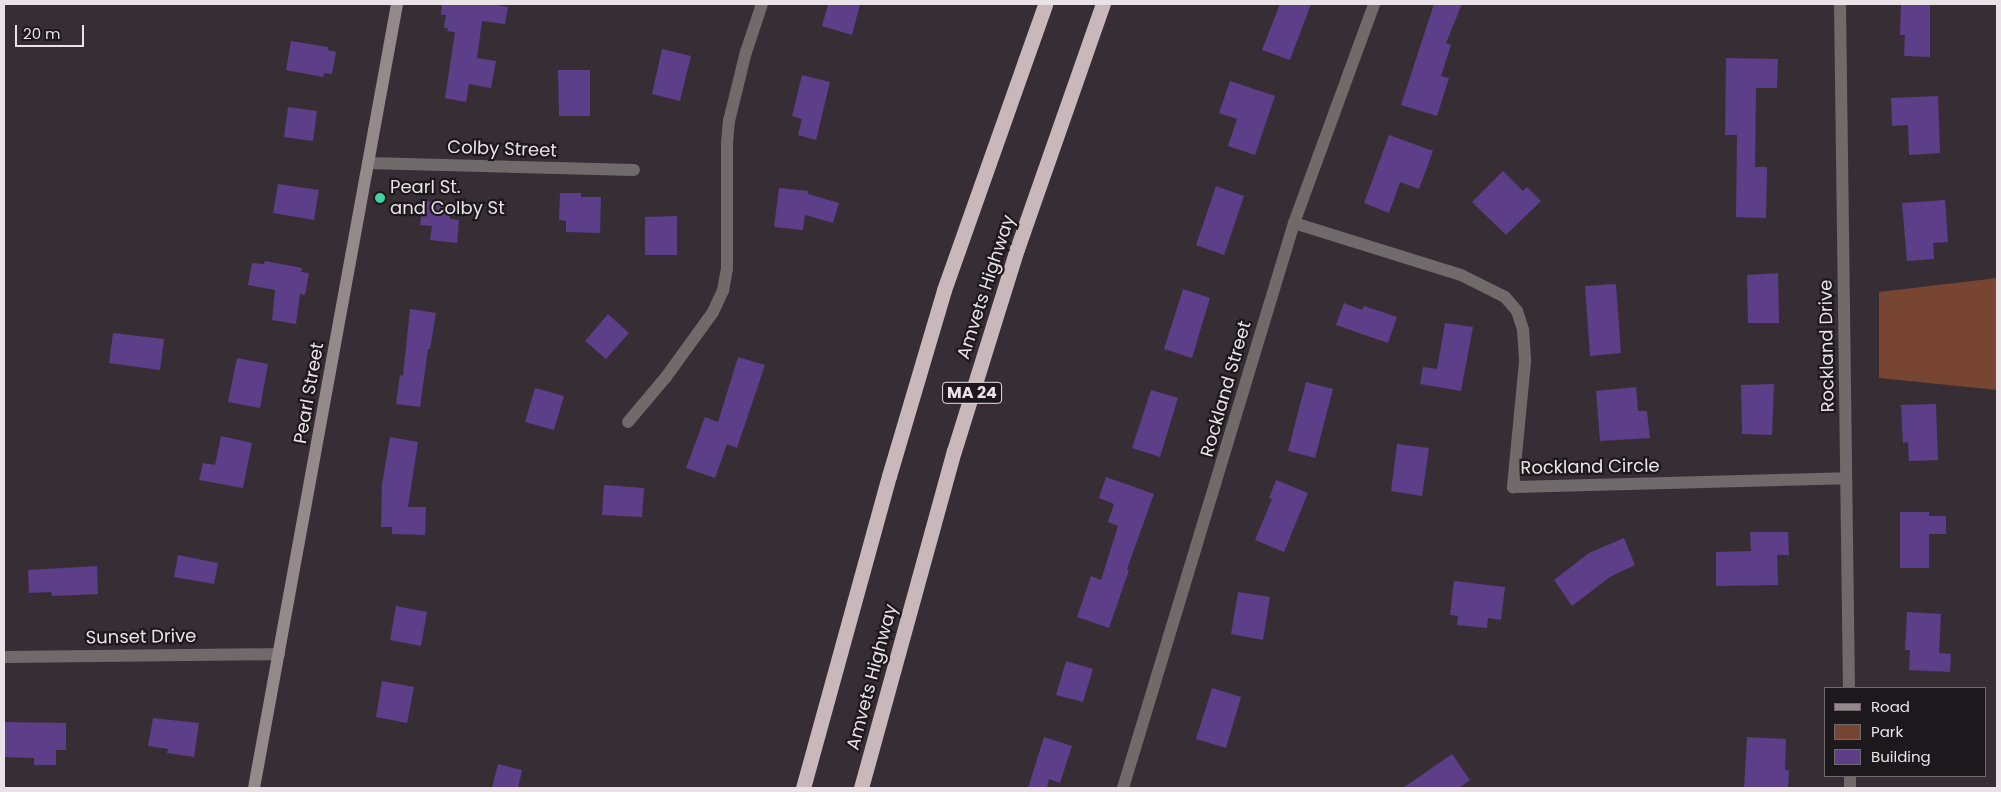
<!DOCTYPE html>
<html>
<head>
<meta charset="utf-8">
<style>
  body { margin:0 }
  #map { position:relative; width:2001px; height:792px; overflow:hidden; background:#372e35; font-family:Poppins,sans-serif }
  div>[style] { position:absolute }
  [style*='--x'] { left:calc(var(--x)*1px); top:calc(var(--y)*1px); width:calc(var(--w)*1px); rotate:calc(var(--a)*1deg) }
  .green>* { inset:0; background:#774532 }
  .building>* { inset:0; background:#5c3e89 }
  .street>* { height:12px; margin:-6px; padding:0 6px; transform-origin:6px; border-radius:6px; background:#716a6b }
  .secondary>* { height:12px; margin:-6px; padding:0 6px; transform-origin:6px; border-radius:6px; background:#948a8c }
  .highway>* { height:15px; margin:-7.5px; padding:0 7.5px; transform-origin:7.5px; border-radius:7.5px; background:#c8b8bb }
  .dots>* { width:14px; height:14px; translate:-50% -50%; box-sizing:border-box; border:2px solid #1c181b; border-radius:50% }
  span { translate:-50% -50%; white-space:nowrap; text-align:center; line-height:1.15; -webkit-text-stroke:4.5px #1c181b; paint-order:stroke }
  .shield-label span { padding:1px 4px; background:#1c181b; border:1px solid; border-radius:4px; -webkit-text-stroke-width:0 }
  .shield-label { font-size:16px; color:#e9e3e8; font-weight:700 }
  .street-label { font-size:18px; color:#e9e3e8 }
  .poi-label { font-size:18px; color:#e9e3e8 }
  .left { translate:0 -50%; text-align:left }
  .frame { position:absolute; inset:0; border:5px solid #e9e3e8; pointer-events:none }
  .legend { position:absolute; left:1824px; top:687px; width:162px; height:90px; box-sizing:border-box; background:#1c181b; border:1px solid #6e696d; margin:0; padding:6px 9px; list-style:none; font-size:15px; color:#e9e3e8 }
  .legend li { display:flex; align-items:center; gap:10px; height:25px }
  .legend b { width:25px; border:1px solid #6e696d }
  .scale { position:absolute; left:15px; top:25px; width:69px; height:22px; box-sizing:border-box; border:2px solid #e9e3e8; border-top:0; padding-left:6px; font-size:15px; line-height:18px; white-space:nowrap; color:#e9e3e8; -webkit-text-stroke:4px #1c181b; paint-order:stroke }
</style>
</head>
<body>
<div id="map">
  <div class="green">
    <div style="clip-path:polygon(1997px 272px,1997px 390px,1879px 378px,1879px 292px,1997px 278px)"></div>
  </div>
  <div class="building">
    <div style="clip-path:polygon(442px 4px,490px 4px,508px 7px,505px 24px,482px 21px,477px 58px,496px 61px,491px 88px,469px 84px,466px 102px,445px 98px,455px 32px,447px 31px,448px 28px,444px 28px,446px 15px,441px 15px)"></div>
    <div style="clip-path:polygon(828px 4px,860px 4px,852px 35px,822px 26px)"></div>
    <div style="clip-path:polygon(1280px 4px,1311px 4px,1290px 60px,1262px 50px)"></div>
    <div style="clip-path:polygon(1434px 4px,1462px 4px,1446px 43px,1451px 45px,1441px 76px,1449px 78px,1437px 116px,1401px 105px)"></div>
    <div style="clip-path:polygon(1901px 4px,1930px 4px,1930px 57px,1904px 56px,1905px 35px,1900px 35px)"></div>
    <div style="clip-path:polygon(291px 41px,328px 47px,328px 50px,336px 52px,332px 74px,324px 73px,323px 77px,286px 70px)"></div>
    <div style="clip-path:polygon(662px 49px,691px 56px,680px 101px,652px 94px)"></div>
    <div style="clip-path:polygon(1726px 58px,1778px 59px,1777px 88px,1756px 88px,1755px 167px,1767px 167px,1766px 218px,1736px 217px,1737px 135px,1725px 135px)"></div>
    <div style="clip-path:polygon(558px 70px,590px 70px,590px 116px,559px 116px)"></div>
    <div style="clip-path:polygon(802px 75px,830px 82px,816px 140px,798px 135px,802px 119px,792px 116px)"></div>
    <div style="clip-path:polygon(1230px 81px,1275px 96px,1255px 155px,1228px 146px,1237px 119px,1219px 113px)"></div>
    <div style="clip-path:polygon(1938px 96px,1940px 153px,1909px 155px,1908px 125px,1892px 126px,1891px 98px)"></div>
    <div style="clip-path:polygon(288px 107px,317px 111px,313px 141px,284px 137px)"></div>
    <div style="clip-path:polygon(1389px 135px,1433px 151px,1419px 189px,1400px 182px,1389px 213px,1364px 203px)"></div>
    <div style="clip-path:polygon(1503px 171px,1523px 191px,1527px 187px,1541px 201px,1506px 235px,1472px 202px)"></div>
    <div style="clip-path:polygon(278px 184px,319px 190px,314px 220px,273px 213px)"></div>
    <div style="clip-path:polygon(1216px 186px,1244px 196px,1224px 255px,1196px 245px)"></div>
    <div style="clip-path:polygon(779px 188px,808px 191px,808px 194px,839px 203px,833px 223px,805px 215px,803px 230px,774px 227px)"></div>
    <div style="clip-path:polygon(560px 193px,581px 193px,581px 197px,601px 197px,600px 233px,566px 232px,566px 221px,559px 220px)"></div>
    <div style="clip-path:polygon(1945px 200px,1948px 242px,1933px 243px,1934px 259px,1907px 261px,1902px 203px)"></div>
    <div style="clip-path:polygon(423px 201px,451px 203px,450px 219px,459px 220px,457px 243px,430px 240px,432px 226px,420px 225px)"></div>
    <div style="clip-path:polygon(677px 216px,677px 255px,645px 255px,645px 217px)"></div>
    <div style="clip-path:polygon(265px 261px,302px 268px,301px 272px,309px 273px,305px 295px,300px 294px,296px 324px,272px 320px,275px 290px,248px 285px,252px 263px,264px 264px)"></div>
    <div style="clip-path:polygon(1778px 273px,1779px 323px,1748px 323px,1747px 275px)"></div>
    <div style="clip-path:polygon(1616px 284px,1621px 353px,1590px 356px,1585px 286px)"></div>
    <div style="clip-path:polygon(1183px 289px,1210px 298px,1192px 358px,1164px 349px)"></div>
    <div style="clip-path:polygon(1344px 303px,1362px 310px,1364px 306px,1397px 317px,1388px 343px,1336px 325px)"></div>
    <div style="clip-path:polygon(410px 309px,436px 313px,430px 349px,428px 349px,420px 407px,396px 404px,400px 375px,403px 376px)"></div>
    <div style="clip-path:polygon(608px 314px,629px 333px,606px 359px,585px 341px)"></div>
    <div style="clip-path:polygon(1445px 323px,1473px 327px,1461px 391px,1420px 384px,1423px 367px,1437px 369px)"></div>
    <div style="clip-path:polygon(113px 333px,164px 339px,160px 370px,109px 363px)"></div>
    <div style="clip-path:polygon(738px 357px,765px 365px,737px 448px,727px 444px,715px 478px,686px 468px,705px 417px,718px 422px)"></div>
    <div style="clip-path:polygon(237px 358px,268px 364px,260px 408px,228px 402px)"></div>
    <div style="clip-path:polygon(1306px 382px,1333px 389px,1315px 458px,1288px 451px)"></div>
    <div style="clip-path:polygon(1774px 384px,1772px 435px,1742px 434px,1741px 385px)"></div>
    <div style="clip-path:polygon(1636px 387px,1638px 411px,1647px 411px,1650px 438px,1600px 441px,1596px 391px)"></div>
    <div style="clip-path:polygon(535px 388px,564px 396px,554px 430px,525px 422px)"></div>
    <div style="clip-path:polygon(1151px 390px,1178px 398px,1160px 457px,1132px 448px)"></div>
    <div style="clip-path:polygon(1936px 404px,1938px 460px,1909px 461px,1908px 442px,1903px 443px,1901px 405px)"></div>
    <div style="clip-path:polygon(221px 436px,252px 443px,243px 488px,199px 480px,203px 463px,215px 465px)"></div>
    <div style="clip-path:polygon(390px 437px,418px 442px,408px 507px,426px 507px,425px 535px,392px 534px,392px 527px,381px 527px,382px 484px)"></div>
    <div style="clip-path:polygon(1397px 444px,1429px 448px,1422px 496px,1391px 491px)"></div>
    <div style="clip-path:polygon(1106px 477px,1154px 494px,1127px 569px,1129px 570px,1109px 628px,1077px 617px,1091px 576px,1101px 580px,1118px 526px,1108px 522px,1114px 504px,1099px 498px)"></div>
    <div style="clip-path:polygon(1276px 480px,1308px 493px,1284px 552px,1255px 540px,1272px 499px,1269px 498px)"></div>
    <div style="clip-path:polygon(604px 485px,644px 488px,642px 517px,602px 515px)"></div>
    <div style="clip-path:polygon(1900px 512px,1929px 512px,1929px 516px,1946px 516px,1946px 534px,1929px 534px,1929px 568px,1900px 568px)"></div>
    <div style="clip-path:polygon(1750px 532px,1788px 532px,1789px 555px,1777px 555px,1778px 585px,1716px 586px,1716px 552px,1751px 551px)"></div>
    <div style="clip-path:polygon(1624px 538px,1635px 565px,1610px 577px,1572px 606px,1554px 580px,1589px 553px)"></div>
    <div style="clip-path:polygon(178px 555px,218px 563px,214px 584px,174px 577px)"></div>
    <div style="clip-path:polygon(97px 566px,98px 594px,52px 596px,51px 592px,29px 593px,28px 570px)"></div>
    <div style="clip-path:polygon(1454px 581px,1505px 587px,1501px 620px,1488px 618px,1487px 628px,1457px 625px,1458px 616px,1450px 615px)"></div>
    <div style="clip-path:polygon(1238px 592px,1270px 597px,1263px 640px,1231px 634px)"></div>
    <div style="clip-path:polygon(396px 606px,427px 612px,421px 646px,390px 640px)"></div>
    <div style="clip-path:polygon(1907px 612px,1941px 614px,1939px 653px,1951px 654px,1950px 672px,1909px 670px,1910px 650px,1905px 650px)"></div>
    <div style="clip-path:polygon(1066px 661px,1093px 669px,1083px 702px,1056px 695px)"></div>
    <div style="clip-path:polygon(382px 681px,414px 687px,407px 723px,376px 717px)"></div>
    <div style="clip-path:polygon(1212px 688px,1241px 697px,1226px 748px,1196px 739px)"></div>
    <div style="clip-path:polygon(153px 718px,199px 723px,194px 757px,167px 753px,168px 749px,148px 746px)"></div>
    <div style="clip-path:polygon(4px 722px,66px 723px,66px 750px,56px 750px,56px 765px,34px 765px,34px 758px,4px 757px)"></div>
    <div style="clip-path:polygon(1044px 737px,1072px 746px,1060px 783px,1049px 779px,1047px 788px,1028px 788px)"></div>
    <div style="clip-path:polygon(1747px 737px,1786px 739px,1785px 770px,1789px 770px,1788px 788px,1744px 788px)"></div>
    <div style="clip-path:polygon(1452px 754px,1470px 780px,1459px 788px,1403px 788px)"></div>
    <div style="clip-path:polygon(498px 764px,522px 770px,518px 788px,492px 788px)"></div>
  </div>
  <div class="street">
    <div style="--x:1840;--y:4;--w:684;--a:89.25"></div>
    <div style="--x:368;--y:163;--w:266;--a:1.5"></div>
    <div style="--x:1294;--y:223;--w:175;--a:17.3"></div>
    <div style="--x:1461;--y:275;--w:49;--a:26.6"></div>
    <div style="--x:1505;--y:297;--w:18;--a:49"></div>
    <div style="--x:1517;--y:311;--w:20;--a:72"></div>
    <div style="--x:1523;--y:330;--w:32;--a:86"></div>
    <div style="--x:1525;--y:362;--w:126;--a:95.5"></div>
    <div style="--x:1513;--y:487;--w:333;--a:-1.5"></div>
    <div style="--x:628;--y:422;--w:59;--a:-49.8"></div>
    <div style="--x:666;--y:377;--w:80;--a:-54.1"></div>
    <div style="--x:713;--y:312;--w:23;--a:-65"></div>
    <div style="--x:723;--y:291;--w:22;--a:-80"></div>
    <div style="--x:727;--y:269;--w:126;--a:-90"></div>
    <div style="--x:727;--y:143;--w:22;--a:-85"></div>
    <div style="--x:729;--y:121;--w:71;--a:-76.2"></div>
    <div style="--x:746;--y:52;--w:51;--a:-71.6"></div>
    <div style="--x:4;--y:657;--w:275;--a:-0.6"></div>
    <div style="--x:1850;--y:776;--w:12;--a:90"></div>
    <div style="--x:1123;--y:788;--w:590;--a:-73.16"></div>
    <div style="--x:1294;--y:223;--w:233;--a:-69.9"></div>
  </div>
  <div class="secondary">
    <div style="--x:254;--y:788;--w:797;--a:-79.66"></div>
  </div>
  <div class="highway">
    <div style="--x:803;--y:788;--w:324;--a:-74.6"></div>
    <div style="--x:889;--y:476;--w:194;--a:-73.5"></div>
    <div style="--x:944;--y:290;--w:303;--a:-70.5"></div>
    <div style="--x:861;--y:788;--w:350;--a:-74.6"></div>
    <div style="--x:954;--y:451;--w:212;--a:-72.7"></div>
    <div style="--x:1017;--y:249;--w:260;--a:-70.7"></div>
  </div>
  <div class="dots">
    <div style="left:380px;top:198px;background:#41d4a1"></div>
  </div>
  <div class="shield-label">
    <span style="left:972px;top:393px">MA 24</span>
  </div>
  <div class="street-label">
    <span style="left:502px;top:149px;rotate:2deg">Colby Street</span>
    <span style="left:986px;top:287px;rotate:-72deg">Amvets Highway</span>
    <span style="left:1827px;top:346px;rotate:-91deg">Rockland Drive</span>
    <span style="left:1226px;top:389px;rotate:-74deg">Rockland Street</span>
    <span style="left:309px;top:393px;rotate:-80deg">Pearl Street</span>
    <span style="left:1590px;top:467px;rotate:-1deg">Rockland Circle</span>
    <span style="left:141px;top:637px;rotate:-1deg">Sunset Drive</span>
    <span style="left:872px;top:677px;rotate:-75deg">Amvets Highway</span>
  </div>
  <div class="poi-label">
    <span class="left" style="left:390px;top:198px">Pearl St.<br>and Colby St</span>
  </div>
  <div class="frame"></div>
  <ul class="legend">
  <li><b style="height:6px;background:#948a8c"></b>Road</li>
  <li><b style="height:14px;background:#774532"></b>Park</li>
  <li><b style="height:14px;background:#5c3e89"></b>Building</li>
  </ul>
  <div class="scale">20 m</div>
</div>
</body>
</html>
